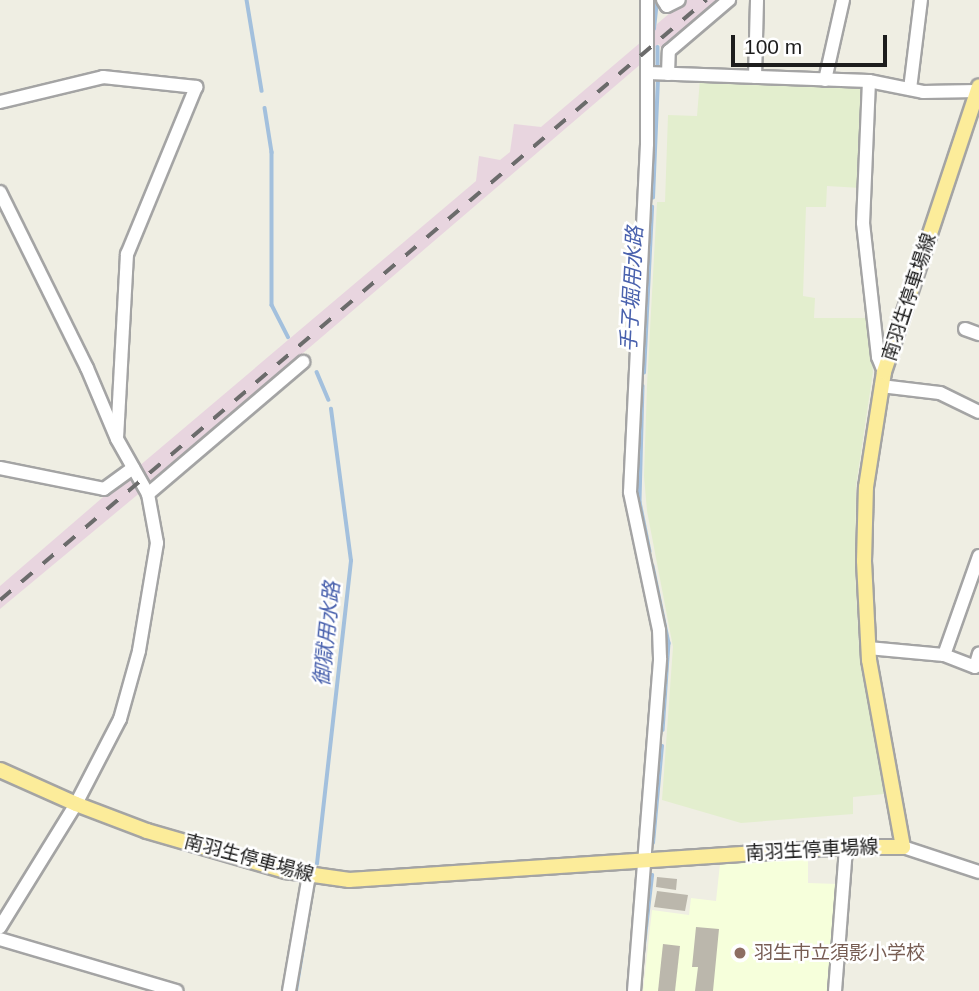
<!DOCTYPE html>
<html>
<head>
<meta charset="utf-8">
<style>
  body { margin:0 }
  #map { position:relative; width:979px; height:991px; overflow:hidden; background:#efeee3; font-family:Arial,"Noto Sans JP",sans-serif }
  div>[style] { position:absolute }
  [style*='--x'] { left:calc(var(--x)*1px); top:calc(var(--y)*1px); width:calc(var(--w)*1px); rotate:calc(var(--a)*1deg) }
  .industrial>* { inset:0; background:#e8d5df }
  .education>* { inset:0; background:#f6ffdb }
  .farmland>* { inset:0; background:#e3eece }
  .stream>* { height:3.5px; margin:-1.75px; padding:0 1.75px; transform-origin:1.75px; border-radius:1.75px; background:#a3c0dd }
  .building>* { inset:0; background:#bbb7ac }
  .roads { filter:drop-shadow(2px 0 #a4a4a4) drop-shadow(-2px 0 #a4a4a4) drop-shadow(0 2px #a4a4a4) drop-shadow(0 -2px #a4a4a4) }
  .minor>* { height:12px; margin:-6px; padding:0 6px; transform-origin:6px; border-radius:6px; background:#fff }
  .major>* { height:14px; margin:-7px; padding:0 7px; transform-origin:7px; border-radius:7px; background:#fcec9a }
  .rail>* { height:3.5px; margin-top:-1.75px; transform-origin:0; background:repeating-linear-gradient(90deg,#6b6b6b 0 14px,transparent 0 28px) }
  .dots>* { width:19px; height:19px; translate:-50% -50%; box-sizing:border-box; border:4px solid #fff; border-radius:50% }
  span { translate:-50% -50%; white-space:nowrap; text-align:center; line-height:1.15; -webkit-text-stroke:5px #fff; paint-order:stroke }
  .street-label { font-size:19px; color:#1d1d1d }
  .education-label { font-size:19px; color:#785e54 }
  .left { translate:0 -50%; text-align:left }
  .water-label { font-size:21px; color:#4961ad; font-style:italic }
  .scale { position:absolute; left:731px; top:35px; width:156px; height:32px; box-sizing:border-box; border:4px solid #1d1d1d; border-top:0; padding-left:9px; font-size:21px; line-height:24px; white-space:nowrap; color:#1d1d1d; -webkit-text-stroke:5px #fff; paint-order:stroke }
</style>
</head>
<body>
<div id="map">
  <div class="industrial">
    <div style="clip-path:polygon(685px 0,717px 0,661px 48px,659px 44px,655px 47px,653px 54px,651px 29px,656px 28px,657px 24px)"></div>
    <div style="clip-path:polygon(641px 42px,642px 63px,149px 485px,138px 467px,476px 181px,479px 156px,500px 160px,510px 152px,514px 124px,541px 127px)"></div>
    <div style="clip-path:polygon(131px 473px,142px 491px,0 609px,0 586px)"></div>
  </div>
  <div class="education">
    <div style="clip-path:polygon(808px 858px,808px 883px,838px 884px,831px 991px,643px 991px,652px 910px,689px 915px,691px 898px,716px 901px,720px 864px)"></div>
  </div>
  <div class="farmland">
    <div style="clip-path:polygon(700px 79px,865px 86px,861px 188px,827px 186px,826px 207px,806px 207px,803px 296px,815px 298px,814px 318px,868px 318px,873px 372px,856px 486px,855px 571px,859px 647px,884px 794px,853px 797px,853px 814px,741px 823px,662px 800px,673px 647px,647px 511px,644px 476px,647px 385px,657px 202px,665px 202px,668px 115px,697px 116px)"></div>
  </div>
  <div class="stream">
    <div style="--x:247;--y:0;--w:92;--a:80.6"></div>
    <div style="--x:654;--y:29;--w:29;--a:-84"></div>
    <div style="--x:658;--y:47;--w:22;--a:90"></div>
    <div style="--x:265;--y:108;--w:45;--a:81"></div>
    <div style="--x:272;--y:152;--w:153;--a:90"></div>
    <div style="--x:272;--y:305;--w:36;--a:63"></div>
    <div style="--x:653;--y:198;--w:118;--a:-87.6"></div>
    <div style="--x:317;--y:372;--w:30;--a:67"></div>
    <div style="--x:644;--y:373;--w:166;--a:-87.2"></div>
    <div style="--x:643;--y:386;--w:116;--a:91.5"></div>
    <div style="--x:640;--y:502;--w:50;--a:78.5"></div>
    <div style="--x:653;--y:566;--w:79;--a:78.3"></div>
    <div style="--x:669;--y:643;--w:87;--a:93.9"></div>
    <div style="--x:653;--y:843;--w:97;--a:-84.7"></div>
    <div style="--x:317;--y:864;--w:305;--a:-83.6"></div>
    <div style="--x:351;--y:561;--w:153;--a:-97.5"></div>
    <div style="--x:643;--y:954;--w:79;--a:-83.4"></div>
    <div style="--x:296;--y:991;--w:111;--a:-80.7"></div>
  </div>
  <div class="building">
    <div style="clip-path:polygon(657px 877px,677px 879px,676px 890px,656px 887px)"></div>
    <div style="clip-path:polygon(657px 891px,688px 895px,685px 911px,654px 907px)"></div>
    <div style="clip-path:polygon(696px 927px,719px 929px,713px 991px,695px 991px,698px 967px,692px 967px)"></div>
    <div style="clip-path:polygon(663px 944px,680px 946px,675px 991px,658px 991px)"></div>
  </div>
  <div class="roads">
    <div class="minor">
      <div style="--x:663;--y:0;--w:7;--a:56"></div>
      <div style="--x:667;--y:6;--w:13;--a:-27"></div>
      <div style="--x:648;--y:73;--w:221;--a:2.1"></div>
      <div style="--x:869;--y:81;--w:55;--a:11.5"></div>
      <div style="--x:923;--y:92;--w:54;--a:-1.1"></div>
      <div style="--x:668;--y:74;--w:23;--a:-88"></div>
      <div style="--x:669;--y:51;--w:79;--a:-40.4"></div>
      <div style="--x:755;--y:77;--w:77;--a:-88.5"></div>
      <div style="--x:825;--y:80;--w:82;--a:-77.3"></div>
      <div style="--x:869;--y:81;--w:142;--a:92.4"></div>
      <div style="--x:863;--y:223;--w:135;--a:83.6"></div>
      <div style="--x:878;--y:357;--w:16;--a:68"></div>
      <div style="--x:910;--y:89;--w:90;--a:-83"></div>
      <div style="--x:0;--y:102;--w:106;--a:-13.6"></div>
      <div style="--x:103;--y:77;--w:94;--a:6.1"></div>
      <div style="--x:196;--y:87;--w:181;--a:112.4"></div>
      <div style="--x:127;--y:254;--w:182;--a:93.1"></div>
      <div style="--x:0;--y:192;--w:196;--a:63.7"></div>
      <div style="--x:87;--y:368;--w:77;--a:67.1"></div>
      <div style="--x:117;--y:439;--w:63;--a:60.6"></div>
      <div style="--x:148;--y:494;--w:50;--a:79.6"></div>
      <div style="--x:157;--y:543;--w:109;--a:99.5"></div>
      <div style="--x:139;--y:651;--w:71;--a:105.6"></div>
      <div style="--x:120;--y:719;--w:96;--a:117.4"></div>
      <div style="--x:76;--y:804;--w:145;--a:121.7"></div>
      <div style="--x:965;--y:329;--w:15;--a:20"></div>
      <div style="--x:881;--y:386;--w:59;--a:6.8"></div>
      <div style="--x:940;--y:393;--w:43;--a:26"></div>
      <div style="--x:0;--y:468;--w:106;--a:11.4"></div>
      <div style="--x:104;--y:489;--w:36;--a:-36"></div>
      <div style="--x:148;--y:494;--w:204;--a:-40.4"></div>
      <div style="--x:868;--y:648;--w:76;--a:5.3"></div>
      <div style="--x:944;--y:655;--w:105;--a:-70.5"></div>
      <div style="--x:944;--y:655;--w:33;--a:21"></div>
      <div style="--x:975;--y:667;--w:14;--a:-73"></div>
      <div style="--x:903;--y:847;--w:80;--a:18.2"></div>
      <div style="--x:0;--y:939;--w:184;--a:16.4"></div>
      <div style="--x:289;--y:991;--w:118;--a:-80.2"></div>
      <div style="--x:634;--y:991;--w:334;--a:-85.5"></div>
      <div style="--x:660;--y:658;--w:28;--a:-92"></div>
      <div style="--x:659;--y:630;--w:141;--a:-101.9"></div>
      <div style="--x:630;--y:492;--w:348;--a:-87.2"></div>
      <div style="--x:647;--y:144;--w:144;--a:-90"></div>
      <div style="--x:835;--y:991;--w:144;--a:-85.6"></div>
    </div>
    <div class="major">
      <div style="--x:0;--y:770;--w:83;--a:24.1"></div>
      <div style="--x:76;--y:804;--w:76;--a:20.8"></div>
      <div style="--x:147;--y:831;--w:145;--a:16.1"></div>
      <div style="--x:286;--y:871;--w:64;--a:8.1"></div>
      <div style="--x:349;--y:880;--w:498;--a:-3.8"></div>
      <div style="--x:846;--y:847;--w:57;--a:0"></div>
      <div style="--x:903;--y:847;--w:190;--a:-100.3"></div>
      <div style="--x:869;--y:660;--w:99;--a:-92.9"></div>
      <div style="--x:864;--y:561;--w:74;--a:-88.5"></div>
      <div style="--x:866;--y:487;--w:116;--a:-81.1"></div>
      <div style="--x:884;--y:372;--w:301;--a:-71.6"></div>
    </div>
  </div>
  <div class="rail">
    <div style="--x:0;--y:600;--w:927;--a:-40.36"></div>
  </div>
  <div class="dots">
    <div style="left:740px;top:953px;background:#8d6e63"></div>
  </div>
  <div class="street-label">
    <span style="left:909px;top:297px;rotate:-72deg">南羽生停車場線</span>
    <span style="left:812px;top:850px;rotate:-3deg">南羽生停車場線</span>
    <span style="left:249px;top:858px;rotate:15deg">南羽生停車場線</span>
  </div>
  <div class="education-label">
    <span class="left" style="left:754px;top:953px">羽生市立須影小学校</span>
  </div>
  <div class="water-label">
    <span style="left:632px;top:289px;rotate:-87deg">手子堀用水路</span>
    <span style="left:327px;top:634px;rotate:-84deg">御獄用水路</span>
  </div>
  <div class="scale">100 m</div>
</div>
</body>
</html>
